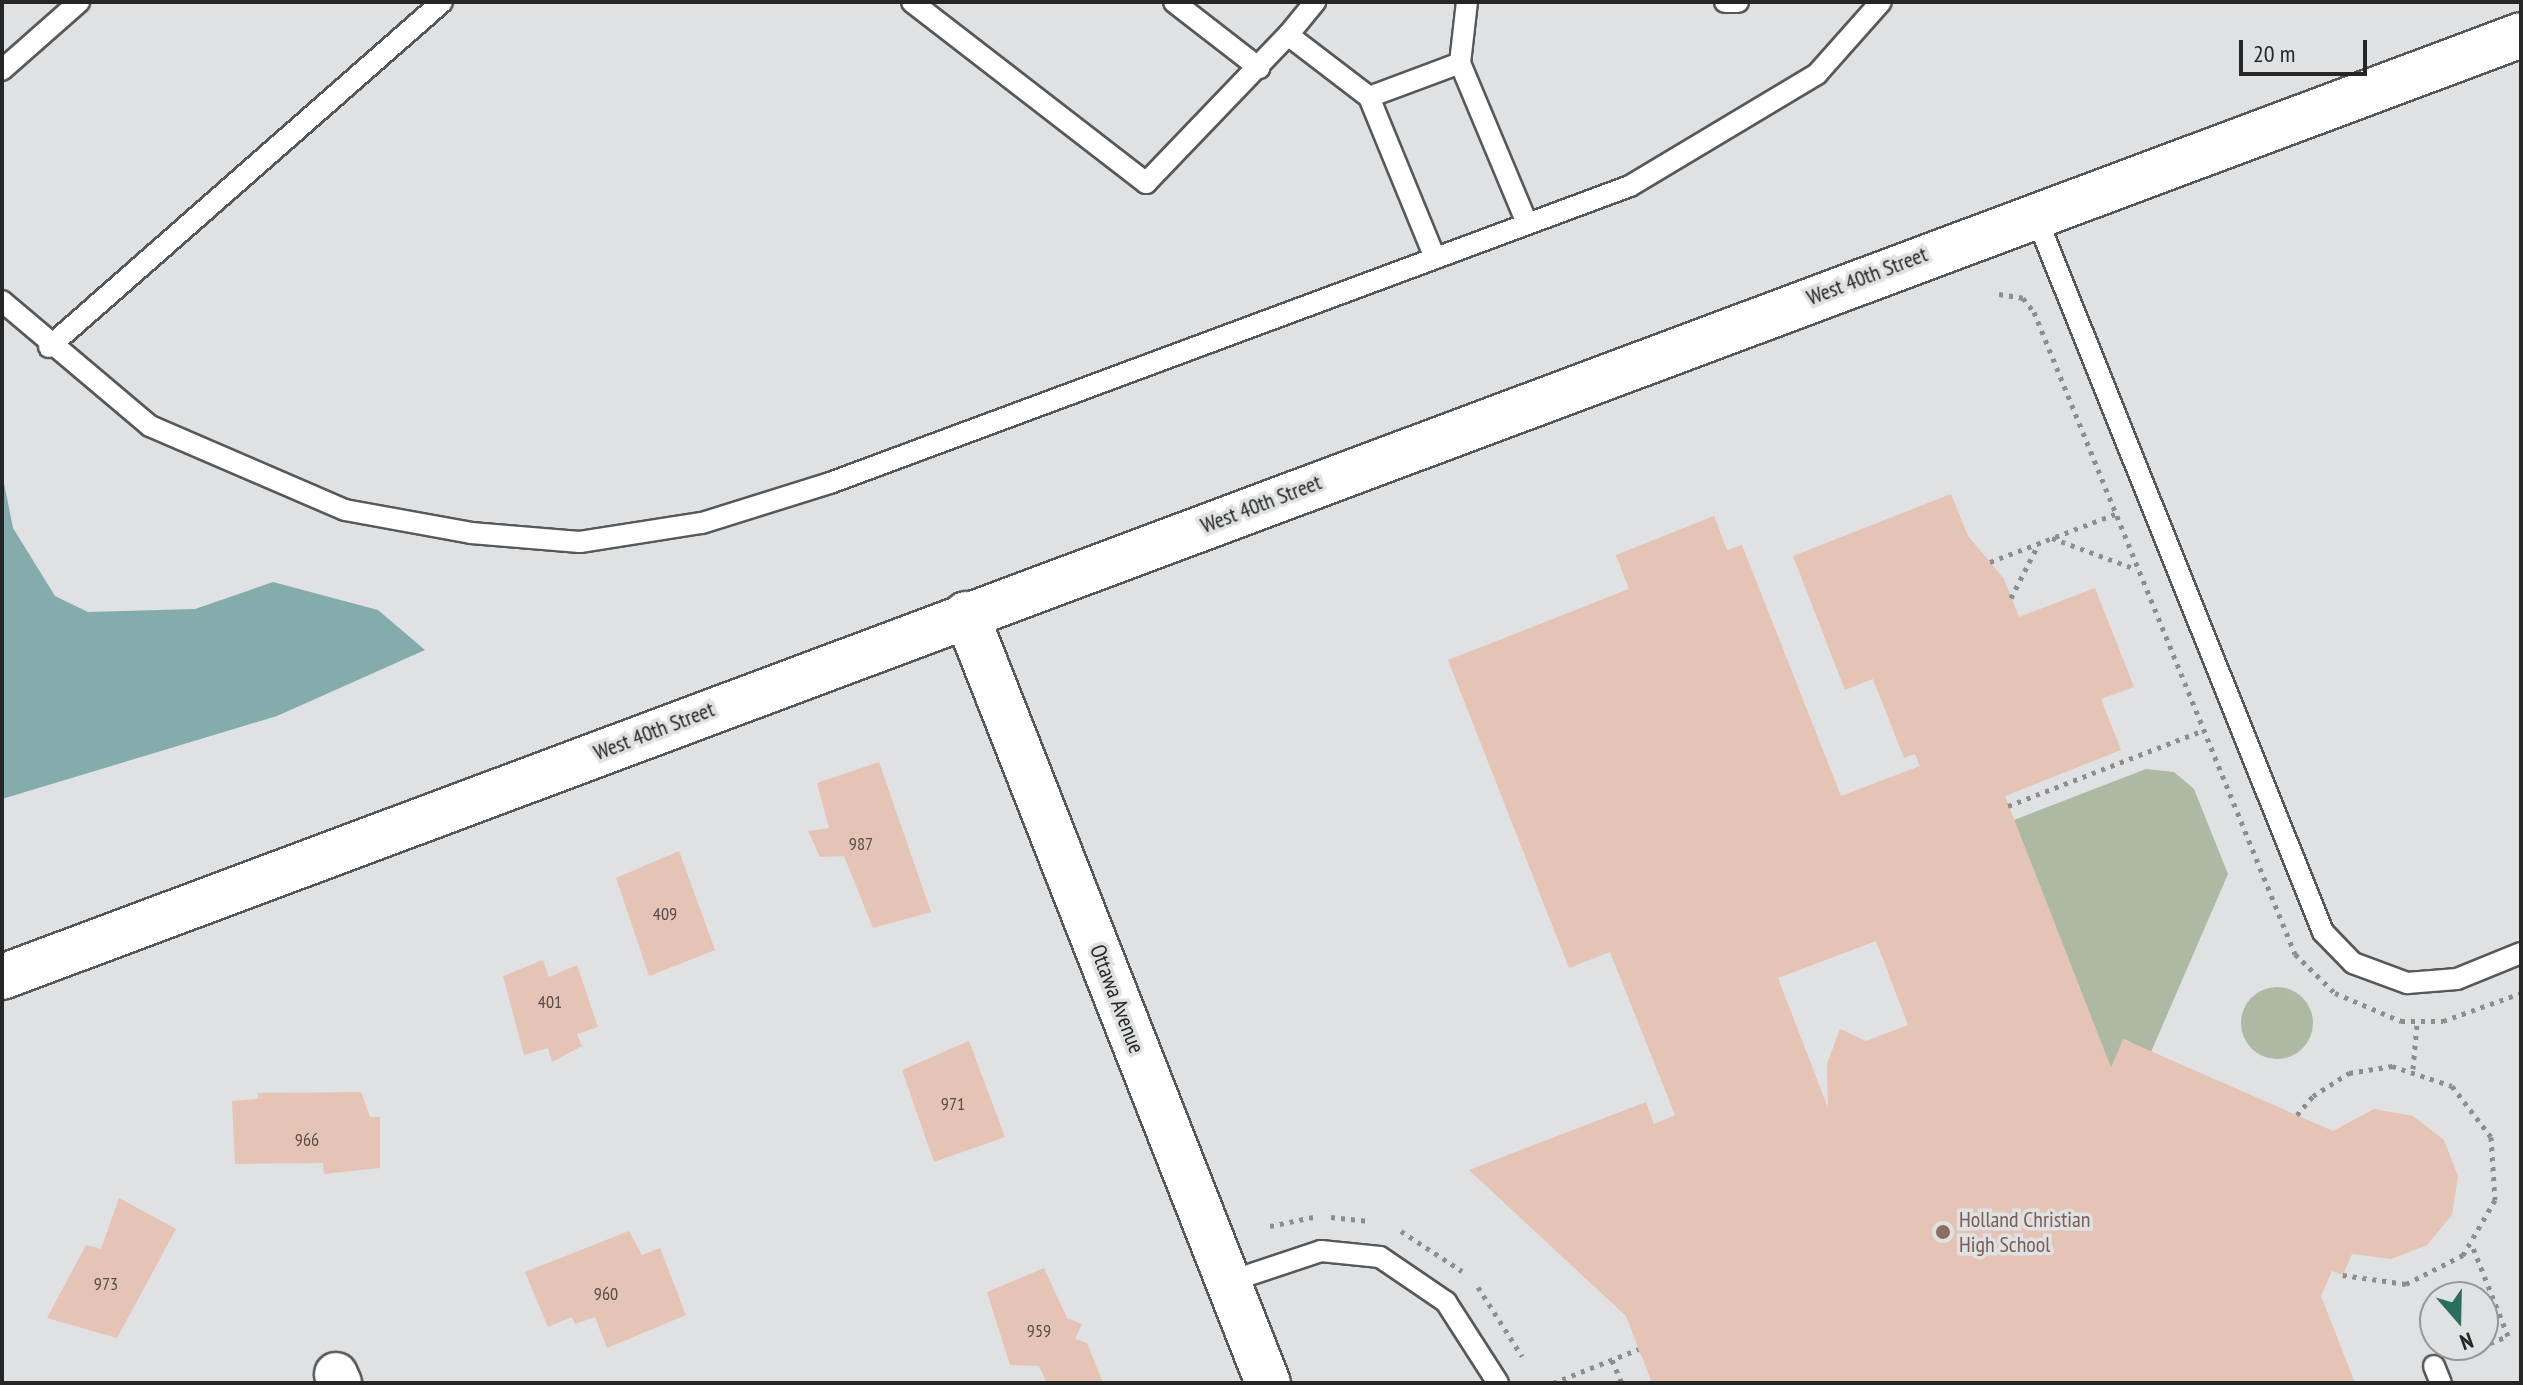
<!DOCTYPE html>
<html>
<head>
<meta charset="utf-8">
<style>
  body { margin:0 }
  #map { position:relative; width:2523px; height:1385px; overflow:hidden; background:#e0e1e2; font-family:"PT Sans Narrow",sans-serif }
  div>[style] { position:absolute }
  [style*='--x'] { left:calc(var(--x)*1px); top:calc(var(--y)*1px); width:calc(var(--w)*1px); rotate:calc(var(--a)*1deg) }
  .green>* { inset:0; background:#adb9a2 }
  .round { border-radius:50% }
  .water>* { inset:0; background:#84acac }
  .building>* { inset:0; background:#e5c3b5 }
  .path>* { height:5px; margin-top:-2.5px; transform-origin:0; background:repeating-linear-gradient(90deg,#8c8d8d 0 4px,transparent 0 10px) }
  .roads { filter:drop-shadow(2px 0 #575859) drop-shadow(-2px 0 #575859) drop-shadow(0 2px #575859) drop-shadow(0 -2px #575859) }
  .service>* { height:20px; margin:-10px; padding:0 10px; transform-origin:10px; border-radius:10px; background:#fff }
  .minor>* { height:42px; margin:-21px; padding:0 21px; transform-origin:21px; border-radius:21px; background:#fff }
  .tertiary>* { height:44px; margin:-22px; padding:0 22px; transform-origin:22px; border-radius:22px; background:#fff }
  .dots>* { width:22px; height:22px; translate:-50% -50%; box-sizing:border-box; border:4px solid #e0e1e2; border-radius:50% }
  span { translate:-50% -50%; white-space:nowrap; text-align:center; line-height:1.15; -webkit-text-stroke:7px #e0e1e2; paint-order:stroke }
  .number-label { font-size:18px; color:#564d4a }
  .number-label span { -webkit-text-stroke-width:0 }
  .street-label { font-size:22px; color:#262626 }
  .education-label { font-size:22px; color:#785e54 }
  .left { translate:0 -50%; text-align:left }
  .frame { position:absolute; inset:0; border:4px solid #262626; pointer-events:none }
  .north { position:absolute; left:2419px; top:1281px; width:80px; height:80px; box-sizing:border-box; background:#e0e1e2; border:2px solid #969697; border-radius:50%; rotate:160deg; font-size:22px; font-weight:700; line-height:32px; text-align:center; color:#262626 }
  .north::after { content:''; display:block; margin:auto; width:28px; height:36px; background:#2b6e5f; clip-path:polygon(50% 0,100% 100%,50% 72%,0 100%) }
  .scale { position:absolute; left:2239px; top:40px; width:128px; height:36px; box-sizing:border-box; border:4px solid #262626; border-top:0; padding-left:10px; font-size:24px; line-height:28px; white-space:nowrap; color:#262626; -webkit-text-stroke:6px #e0e1e2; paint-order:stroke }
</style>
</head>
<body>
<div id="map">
  <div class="green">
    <div style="clip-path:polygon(2146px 769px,2174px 772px,2194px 789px,2228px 874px,2151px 1052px,2124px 1039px,2111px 1068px,2014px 820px)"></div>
    <div class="round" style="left:2241px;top:987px;width:72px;height:72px"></div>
  </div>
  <div class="water">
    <div style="clip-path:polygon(2px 473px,13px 528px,55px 596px,88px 612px,195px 609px,273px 582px,378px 610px,425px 650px,277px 716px,2px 799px)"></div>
  </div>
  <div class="building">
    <div style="clip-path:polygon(evenodd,1951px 494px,1968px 536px,2004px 579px,2019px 617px,2095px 588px,2134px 687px,2101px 699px,2121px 750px,2005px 796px,2111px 1068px,2123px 1039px,2333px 1131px,2374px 1109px,2413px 1116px,2444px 1140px,2458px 1176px,2452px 1215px,2427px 1245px,2391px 1259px,2352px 1254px,2343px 1275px,2332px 1271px,2321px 1296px,2355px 1383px,1652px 1383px,1626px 1316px,1469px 1170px,1646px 1102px,1654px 1124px,1675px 1115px,1610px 952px,1569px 968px,1448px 660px,1629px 589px,1616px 555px,1714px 516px,1727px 550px,1742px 545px,1841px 796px,1920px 766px,1915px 754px,1904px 758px,1873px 679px,1845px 690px,1793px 556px,1951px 494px,1876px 941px,1908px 1025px,1866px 1041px,1840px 1029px,1827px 1064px,1828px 1108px,1778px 978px,1876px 941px)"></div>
    <div style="clip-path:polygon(879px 762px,931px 912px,873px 928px,844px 856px,820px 857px,808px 831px,829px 828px,817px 783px)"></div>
    <div style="clip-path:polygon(679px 851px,715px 950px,649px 976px,616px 878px)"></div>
    <div style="clip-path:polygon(543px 960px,549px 977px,577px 965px,598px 1027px,577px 1034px,582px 1046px,552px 1062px,548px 1048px,524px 1055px,503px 976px)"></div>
    <div style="clip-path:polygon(969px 1041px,1005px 1137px,934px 1162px,902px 1070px)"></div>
    <div style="clip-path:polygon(361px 1092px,370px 1117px,380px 1117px,380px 1168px,324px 1174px,323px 1163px,235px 1164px,232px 1101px,258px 1099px,258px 1093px)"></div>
    <div style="clip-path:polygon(119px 1198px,176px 1229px,117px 1338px,47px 1318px,86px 1245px,101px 1249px)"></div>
    <div style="clip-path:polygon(629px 1231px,642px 1255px,660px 1248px,686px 1315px,607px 1348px,595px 1317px,575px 1324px,572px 1317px,548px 1327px,525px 1272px)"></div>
    <div style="clip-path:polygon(1044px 1268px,1067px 1318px,1082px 1324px,1075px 1339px,1087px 1343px,1103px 1383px,1047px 1383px,1039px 1366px,1010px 1365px,987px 1292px)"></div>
  </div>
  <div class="path">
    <div style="--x:1999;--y:294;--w:24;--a:9"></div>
    <div style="--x:2023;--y:298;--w:18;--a:52"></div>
    <div style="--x:2034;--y:312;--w:693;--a:67.88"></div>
    <div style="--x:2295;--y:954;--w:56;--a:44.3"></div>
    <div style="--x:2335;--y:993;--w:72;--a:23"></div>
    <div style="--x:2401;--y:1021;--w:42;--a:0"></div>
    <div style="--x:2443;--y:1021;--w:83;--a:-19.7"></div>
    <div style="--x:2052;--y:538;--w:90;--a:20.3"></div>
    <div style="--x:1990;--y:562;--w:134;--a:-21"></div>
    <div style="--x:2011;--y:598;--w:62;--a:-63"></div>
    <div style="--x:2008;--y:806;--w:207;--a:-21.2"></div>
    <div style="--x:2413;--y:1069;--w:46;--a:-85"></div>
    <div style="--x:2297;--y:1115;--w:25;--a:-50"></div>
    <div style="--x:2313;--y:1096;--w:43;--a:-32.6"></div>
    <div style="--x:2349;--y:1073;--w:44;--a:-9.2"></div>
    <div style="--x:2392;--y:1066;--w:63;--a:18.4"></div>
    <div style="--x:2452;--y:1086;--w:64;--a:52.6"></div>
    <div style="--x:2491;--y:1137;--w:63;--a:86.4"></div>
    <div style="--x:2495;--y:1200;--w:64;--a:120.2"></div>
    <div style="--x:2463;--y:1255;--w:64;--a:153"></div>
    <div style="--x:2406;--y:1284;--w:64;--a:-171.9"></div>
    <div style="--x:1331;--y:1217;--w:38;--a:6"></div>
    <div style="--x:1270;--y:1226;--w:44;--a:-11.8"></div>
    <div style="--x:1401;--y:1231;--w:73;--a:33.3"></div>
    <div style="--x:1478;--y:1287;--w:82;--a:57.5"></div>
    <div style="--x:2462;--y:1354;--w:49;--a:-21.4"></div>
    <div style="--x:2508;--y:1336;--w:98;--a:-111.6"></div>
    <div style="--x:1612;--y:1360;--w:25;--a:67"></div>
    <div style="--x:1553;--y:1383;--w:92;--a:-21.6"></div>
  </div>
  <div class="roads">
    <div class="service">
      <div style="--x:912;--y:2;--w:296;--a:37.7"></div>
      <div style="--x:1146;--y:183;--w:205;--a:-46.2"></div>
      <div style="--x:1288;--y:35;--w:102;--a:37.4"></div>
      <div style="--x:1369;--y:97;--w:97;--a:-20.5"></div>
      <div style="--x:1460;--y:63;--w:61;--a:-83.5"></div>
      <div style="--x:1174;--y:2;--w:108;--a:37.8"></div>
      <div style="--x:1725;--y:2;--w:13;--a:0"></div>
      <div style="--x:1288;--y:35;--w:43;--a:-50.7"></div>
      <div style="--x:1460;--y:63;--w:173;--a:67.3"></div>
      <div style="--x:2;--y:70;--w:103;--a:-41.4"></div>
      <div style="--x:1369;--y:97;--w:174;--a:67.7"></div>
      <div style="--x:2035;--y:214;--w:774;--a:68.14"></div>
      <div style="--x:2323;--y:932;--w:43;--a:45.9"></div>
      <div style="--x:2353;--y:963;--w:58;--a:20.3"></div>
      <div style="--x:2407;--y:983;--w:50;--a:-4.6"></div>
      <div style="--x:2457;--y:979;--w:69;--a:-22.1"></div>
      <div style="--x:2;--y:301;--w:194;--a:40.2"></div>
      <div style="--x:150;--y:426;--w:212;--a:23.3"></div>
      <div style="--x:345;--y:510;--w:128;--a:10.3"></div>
      <div style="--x:471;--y:533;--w:109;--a:4.7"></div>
      <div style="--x:580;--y:542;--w:123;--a:-8.9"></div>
      <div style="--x:702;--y:523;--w:134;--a:-17.4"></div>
      <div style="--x:830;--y:483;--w:853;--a:-20.37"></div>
      <div style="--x:1630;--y:186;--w:218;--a:-30.9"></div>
      <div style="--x:1817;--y:74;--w:96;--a:-48.4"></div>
      <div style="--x:49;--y:347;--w:523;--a:-41.28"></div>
      <div style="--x:1228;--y:1282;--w:98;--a:-18.4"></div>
      <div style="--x:1321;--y:1251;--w:59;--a:5.8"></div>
      <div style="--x:1380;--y:1257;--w:80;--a:34.3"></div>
      <div style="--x:1446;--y:1302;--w:96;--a:57.3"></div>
      <div style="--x:2434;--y:1366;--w:18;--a:68"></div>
    </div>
    <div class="minor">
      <div style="--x:336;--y:1374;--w:10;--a:66"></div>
    </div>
    <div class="tertiary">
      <div style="--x:966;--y:614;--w:826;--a:68.56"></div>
      <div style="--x:2;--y:977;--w:2689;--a:-20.5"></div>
    </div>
  </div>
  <div class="dots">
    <div style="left:1943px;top:1232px;background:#8d6e63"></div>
  </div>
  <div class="number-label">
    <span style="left:861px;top:844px">987</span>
    <span style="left:665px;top:914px">409</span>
    <span style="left:550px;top:1002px">401</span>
    <span style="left:953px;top:1104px">971</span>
    <span style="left:307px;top:1140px">966</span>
    <span style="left:106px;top:1284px">973</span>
    <span style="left:606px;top:1294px">960</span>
    <span style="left:1039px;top:1331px">959</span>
  </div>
  <div class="street-label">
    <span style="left:1867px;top:276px;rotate:-21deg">West 40th Street</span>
    <span style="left:1261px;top:504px;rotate:-21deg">West 40th Street</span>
    <span style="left:654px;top:731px;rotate:-21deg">West 40th Street</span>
    <span style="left:1117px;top:999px;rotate:69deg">Ottawa Avenue</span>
  </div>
  <div class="education-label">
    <span class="left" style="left:1959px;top:1232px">Holland Christian<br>High School</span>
  </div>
  <div class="frame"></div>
  <div class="north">N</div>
  <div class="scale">20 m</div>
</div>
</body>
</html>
